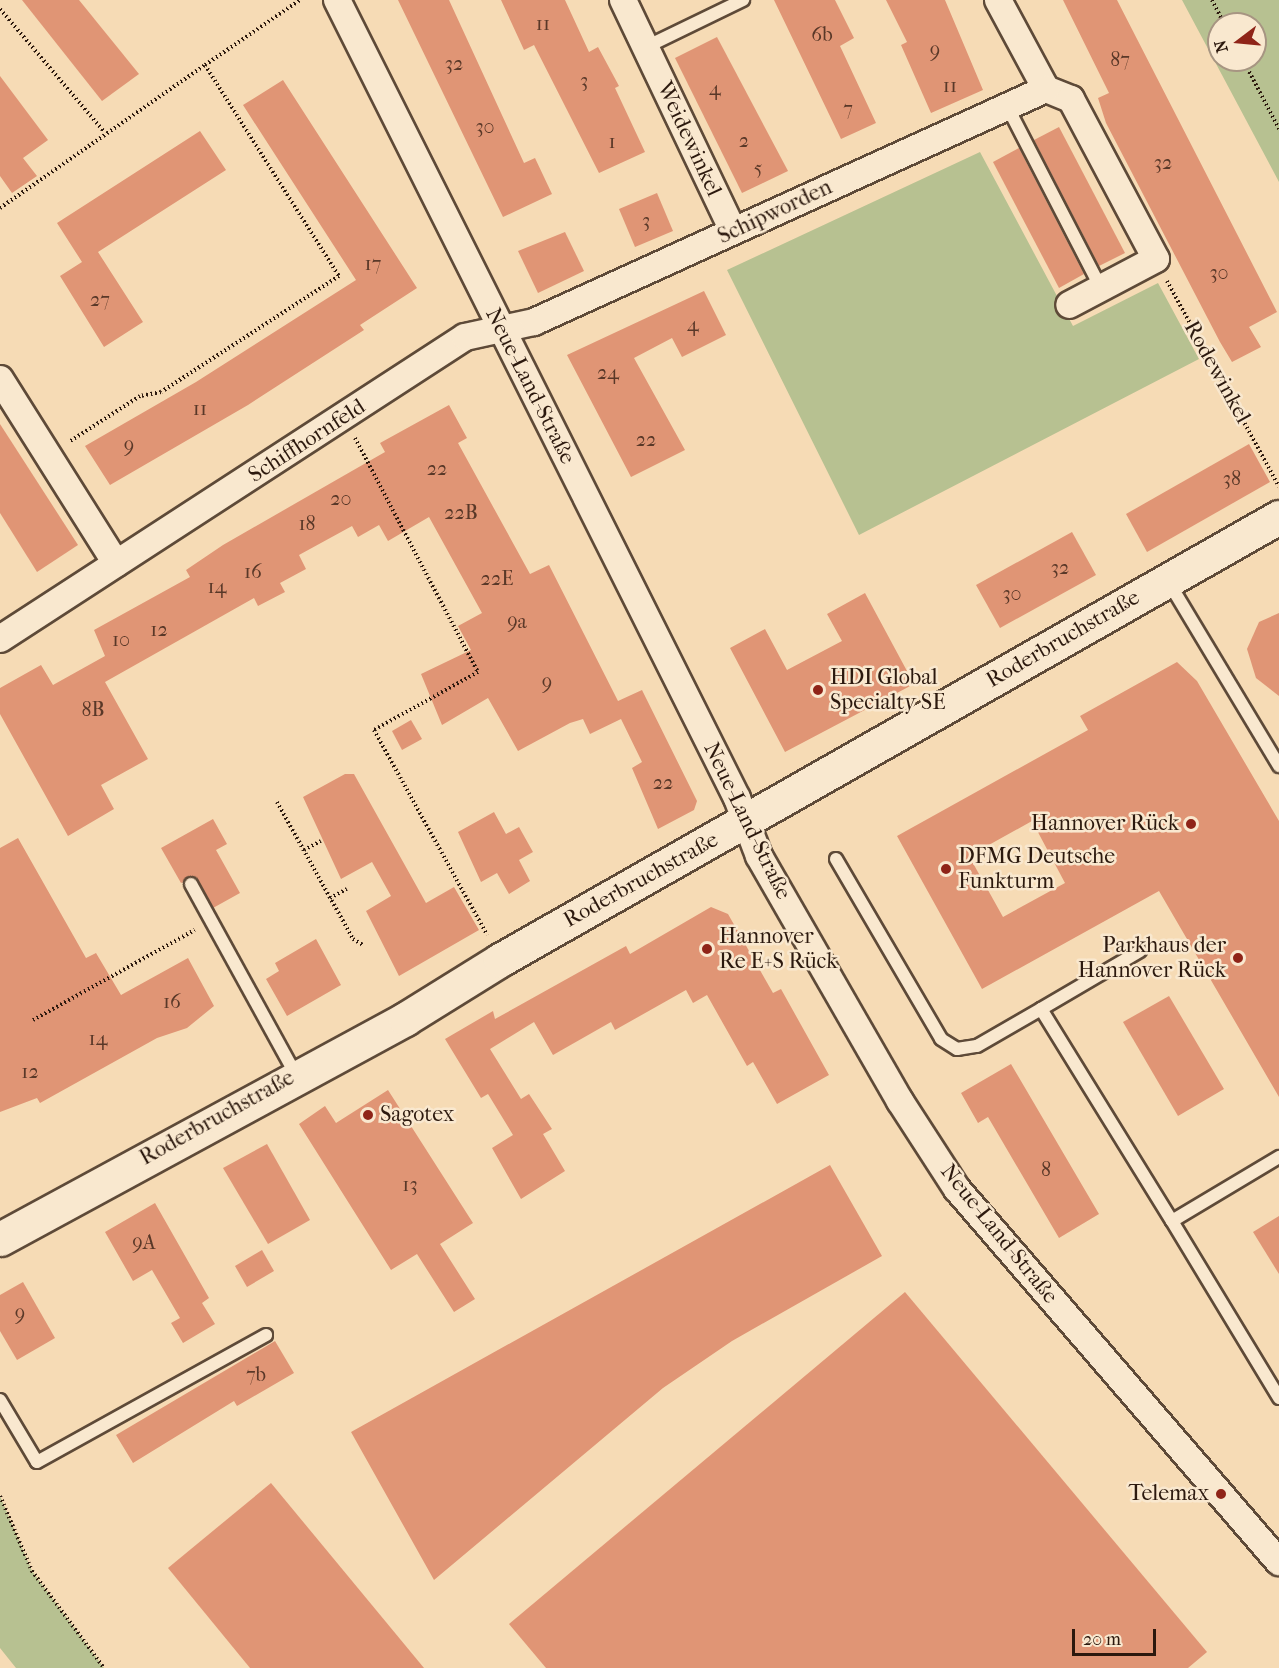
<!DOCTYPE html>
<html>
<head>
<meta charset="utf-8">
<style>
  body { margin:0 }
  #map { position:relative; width:1279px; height:1668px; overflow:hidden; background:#f6dbb5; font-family:"IM FELL French Canon",serif }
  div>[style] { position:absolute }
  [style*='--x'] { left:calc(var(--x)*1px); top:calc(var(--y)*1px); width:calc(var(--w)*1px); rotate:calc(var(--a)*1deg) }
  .green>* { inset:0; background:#b7c191 }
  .building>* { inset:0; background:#e09575 }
  .path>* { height:4px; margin-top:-2px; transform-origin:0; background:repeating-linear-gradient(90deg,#2c190e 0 1.5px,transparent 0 4.5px) }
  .roads { filter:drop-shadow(2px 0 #5e4a38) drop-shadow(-2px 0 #5e4a38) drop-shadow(0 2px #5e4a38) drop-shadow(0 -2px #5e4a38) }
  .lane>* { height:12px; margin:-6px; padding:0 6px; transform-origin:6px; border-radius:6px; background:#f9e8cf }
  .street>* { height:26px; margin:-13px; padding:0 13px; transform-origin:13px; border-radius:13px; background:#f9e8cf }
  .secondary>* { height:33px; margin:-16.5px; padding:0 16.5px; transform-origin:16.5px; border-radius:16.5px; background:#f9e8cf }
  .dots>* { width:16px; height:16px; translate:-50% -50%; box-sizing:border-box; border:3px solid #f9e8cf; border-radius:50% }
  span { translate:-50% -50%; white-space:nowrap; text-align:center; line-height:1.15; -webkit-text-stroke:5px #f9e8cf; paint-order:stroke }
  .number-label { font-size:20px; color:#593828 }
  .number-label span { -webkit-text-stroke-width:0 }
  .street-label { font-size:22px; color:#2c190e }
  .poi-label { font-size:22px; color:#2c190e }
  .left { translate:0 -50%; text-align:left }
  .right { translate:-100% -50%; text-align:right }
  .north { position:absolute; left:1207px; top:12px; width:60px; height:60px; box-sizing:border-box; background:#f9e8cf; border:2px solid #a79582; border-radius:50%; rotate:254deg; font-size:16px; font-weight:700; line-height:24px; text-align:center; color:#2c190e }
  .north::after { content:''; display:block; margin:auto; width:21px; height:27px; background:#8f2418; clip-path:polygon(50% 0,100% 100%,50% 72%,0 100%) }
  .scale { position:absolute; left:1072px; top:1629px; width:84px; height:27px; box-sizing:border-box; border:3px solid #2c190e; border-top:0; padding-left:8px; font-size:18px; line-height:21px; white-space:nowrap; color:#2c190e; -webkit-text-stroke:4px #f9e8cf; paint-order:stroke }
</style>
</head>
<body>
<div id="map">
  <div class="green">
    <div style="clip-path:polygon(evenodd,1182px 0,1279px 0,1279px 182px,1182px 0,1219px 24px,1255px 24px,1255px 60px,1219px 60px,1219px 24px)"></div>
    <div style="clip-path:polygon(980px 152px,1073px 326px,1158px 283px,1199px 359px,859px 535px,727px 270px)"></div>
    <div style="clip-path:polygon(0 1496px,32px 1571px,104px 1668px,16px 1668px,0 1648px)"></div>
  </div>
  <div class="building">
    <div style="clip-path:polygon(22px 0,79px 0,139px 74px,102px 101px)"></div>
    <div style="clip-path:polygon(398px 0,449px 0,524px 163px,535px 158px,552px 194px,503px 217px)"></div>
    <div style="clip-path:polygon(501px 0,565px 0,589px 52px,598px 47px,619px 86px,615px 88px,645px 152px,599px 173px,534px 45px,524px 50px)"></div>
    <div style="clip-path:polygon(774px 0,835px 0,854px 38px,840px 46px,876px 123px,841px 139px)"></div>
    <div style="clip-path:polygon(886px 0,945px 0,983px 90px,931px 113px,901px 45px,907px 42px)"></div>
    <div style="clip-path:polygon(1063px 0,1117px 0,1277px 312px,1249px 327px,1261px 347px,1232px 362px,1220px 342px,1106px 123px,1098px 98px,1109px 93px)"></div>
    <div style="clip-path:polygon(717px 37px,788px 171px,742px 193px,675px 58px)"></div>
    <div style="clip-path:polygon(0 76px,48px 140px,23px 158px,37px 176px,12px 193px,0 176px)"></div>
    <div style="clip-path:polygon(283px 80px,417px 288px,360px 325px,364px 330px,248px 405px,110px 485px,85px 446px,196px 382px,356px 280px,243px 105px)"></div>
    <div style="clip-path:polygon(1059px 127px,1125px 253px,1099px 266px,1034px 140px)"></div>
    <div style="clip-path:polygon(200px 131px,226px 170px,98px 252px,143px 322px,104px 347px,60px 276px,82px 262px,57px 223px)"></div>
    <div style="clip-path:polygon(1019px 148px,1084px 274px,1059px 288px,993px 162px)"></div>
    <div style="clip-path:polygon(657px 193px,673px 231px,635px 247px,619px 209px)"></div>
    <div style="clip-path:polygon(565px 232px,584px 271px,538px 293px,518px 251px)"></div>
    <div style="clip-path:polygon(704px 291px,726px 335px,682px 357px,672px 338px,634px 358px,685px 450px,631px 477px,567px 355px)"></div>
    <div style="clip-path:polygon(449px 405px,467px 438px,458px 443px,530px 574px,549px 565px,618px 701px,642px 690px,697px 801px,694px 810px,658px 829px,632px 768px,642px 762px,621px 719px,590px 734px,583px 719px,570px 723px,518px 751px,488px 698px,442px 725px,421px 674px,471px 650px,458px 626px,482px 613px,429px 517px,388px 541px,379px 525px,358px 537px,352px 526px,299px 555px,306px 569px,280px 583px,285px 592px,258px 606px,254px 598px,105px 682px,148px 759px,101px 785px,114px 809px,68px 836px,0 714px,0 688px,41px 665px,53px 685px,105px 656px,94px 630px,190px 577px,186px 570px,223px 545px,385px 452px,380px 443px)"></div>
    <div style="clip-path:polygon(0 424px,78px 545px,37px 572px,0 513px)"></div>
    <div style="clip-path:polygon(1249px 444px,1270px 482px,1147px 552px,1126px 514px)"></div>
    <div style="clip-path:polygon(1072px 532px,1096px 575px,1000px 628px,976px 585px)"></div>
    <div style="clip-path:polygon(865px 593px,914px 684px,785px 752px,730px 648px,765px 629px,787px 670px,842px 641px,827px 614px)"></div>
    <div style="clip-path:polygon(1279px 613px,1279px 696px,1256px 678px,1247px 649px,1259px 622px)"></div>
    <div style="clip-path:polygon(evenodd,1177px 662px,1197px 681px,1279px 821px,1279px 1097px,1159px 891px,982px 989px,897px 836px,1088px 730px,1080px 716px,1177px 662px,1032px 821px,1065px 883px,1003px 917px,969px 856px,1032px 821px)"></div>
    <div style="clip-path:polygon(411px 720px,422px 739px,402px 750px,392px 731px)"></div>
    <div style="clip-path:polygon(345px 774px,354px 774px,426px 903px,454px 887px,479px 930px,399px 976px,366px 911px,391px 896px,372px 862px,341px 879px,303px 797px)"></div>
    <div style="clip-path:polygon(494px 812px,506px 834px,519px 827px,533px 852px,519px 860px,530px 881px,509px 894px,497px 873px,481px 882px,458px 832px)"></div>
    <div style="clip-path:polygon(213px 819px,227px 844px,216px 850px,240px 893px,213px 908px,196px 877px,181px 883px,161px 848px)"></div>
    <div style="clip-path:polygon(18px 838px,86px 958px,96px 953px,121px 995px,188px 958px,214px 1006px,187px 1028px,157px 1038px,40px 1103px,37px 1098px,0 1112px,0 848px)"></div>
    <div style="clip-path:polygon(711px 907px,728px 914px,773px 993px,781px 989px,829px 1075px,777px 1104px,753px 1062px,747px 1066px,707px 995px,693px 1003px,686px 990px,615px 1030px,611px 1022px,553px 1055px,534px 1022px,490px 1049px,521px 1099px,529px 1094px,552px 1129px,543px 1134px,565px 1171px,521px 1199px,492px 1148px,513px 1135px,488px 1094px,481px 1098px,445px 1039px,493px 1011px,495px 1019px,626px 946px,630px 954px)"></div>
    <div style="clip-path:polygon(316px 939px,341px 985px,287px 1016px,266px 979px,279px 971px,275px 963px)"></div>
    <div style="clip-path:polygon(1169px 996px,1224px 1089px,1178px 1116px,1123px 1022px)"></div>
    <div style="clip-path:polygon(1011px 1064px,1099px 1214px,1059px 1238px,988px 1117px,978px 1123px,961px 1093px)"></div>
    <div style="clip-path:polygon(388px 1090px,473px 1223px,440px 1244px,475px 1299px,454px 1312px,417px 1254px,391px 1270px,299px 1124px,325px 1106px,336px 1123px)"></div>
    <div style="clip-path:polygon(267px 1144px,310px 1220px,268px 1244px,223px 1168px)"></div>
    <div style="clip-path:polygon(830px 1165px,882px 1256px,732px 1341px,663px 1388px,434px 1580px,351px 1432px)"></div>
    <div style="clip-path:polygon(155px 1203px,209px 1298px,202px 1303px,215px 1324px,183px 1343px,171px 1323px,180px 1318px,152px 1270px,133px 1281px,105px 1232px)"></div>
    <div style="clip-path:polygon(1279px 1216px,1279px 1274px,1253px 1232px)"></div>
    <div style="clip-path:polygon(262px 1250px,274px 1271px,247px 1287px,235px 1266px)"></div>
    <div style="clip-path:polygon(23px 1282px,55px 1338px,17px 1360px,0 1331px,0 1295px)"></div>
    <div style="clip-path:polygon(905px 1292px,1207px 1652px,1188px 1668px,546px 1668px,509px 1624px)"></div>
    <div style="clip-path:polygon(275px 1341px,294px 1373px,237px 1406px,234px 1401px,133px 1463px,116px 1435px)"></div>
    <div style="clip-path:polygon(271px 1483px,424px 1668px,250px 1668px,168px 1568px)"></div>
  </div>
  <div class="path">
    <div style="--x:1212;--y:0;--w:27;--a:63"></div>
    <div style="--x:0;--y:9;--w:162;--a:49.7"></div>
    <div style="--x:1243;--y:60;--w:78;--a:62.4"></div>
    <div style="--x:205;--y:65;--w:115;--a:-34.4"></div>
    <div style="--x:0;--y:208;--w:250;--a:-34.9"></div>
    <div style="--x:205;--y:65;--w:250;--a:57.6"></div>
    <div style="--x:339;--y:276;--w:212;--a:146.9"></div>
    <div style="--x:161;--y:392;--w:21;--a:169"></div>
    <div style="--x:140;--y:396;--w:85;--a:147.1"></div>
    <div style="--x:1167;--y:281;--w:234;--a:61.4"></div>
    <div style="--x:355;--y:438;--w:264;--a:62.3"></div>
    <div style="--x:478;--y:672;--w:119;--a:150.9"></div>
    <div style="--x:374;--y:730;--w:234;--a:61.1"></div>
    <div style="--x:277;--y:802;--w:157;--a:61"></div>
    <div style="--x:353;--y:939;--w:12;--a:31"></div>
    <div style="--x:304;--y:850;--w:19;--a:-28"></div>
    <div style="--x:330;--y:898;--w:19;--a:-28"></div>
    <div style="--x:33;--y:1020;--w:185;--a:-29.1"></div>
    <div style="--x:0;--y:1496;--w:82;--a:66.9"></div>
    <div style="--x:32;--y:1571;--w:121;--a:53.4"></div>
  </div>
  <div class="roads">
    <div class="lane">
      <div style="--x:646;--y:47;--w:108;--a:-25.9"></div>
      <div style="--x:1007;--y:106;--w:205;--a:62.7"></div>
      <div style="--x:1168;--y:581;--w:216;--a:59"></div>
      <div style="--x:836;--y:859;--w:208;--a:59.7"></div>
      <div style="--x:941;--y:1039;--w:19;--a:32"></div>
      <div style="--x:957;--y:1049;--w:20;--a:-9"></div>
      <div style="--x:977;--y:1046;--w:74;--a:-30"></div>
      <div style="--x:1041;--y:1009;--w:249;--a:58.3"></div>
      <div style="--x:1172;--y:1221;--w:125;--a:-30.9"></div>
      <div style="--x:191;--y:884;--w:218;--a:61.2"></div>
      <div style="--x:1041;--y:1009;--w:115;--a:-30.4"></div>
      <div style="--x:1172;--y:1221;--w:207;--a:58.8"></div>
      <div style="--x:0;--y:1400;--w:72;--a:59.2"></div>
      <div style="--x:37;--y:1462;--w:262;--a:-29"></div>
    </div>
    <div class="street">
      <div style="--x:337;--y:0;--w:893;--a:63.38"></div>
      <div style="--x:737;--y:798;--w:62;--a:69.2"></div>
      <div style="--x:759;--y:856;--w:283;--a:60.1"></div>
      <div style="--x:900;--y:1101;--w:105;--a:57.1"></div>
      <div style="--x:957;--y:1189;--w:493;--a:49.2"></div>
      <div style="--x:623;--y:0;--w:256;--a:64.5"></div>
      <div style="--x:998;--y:0;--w:101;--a:61.7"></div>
      <div style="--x:1046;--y:89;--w:27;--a:22"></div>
      <div style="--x:1071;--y:99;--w:181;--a:62"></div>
      <div style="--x:1156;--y:259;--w:98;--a:152.1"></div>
      <div style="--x:0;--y:379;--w:218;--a:57.8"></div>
      <div style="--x:0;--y:639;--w:554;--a:-33"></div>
      <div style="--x:465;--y:337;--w:71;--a:-12.3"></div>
      <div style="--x:534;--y:322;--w:563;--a:-24.47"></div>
    </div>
    <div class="secondary">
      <div style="--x:0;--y:1239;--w:461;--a:-28.5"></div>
      <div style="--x:405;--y:1019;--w:112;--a:-31.8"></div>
      <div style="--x:500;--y:960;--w:896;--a:-29.63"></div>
    </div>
  </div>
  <div class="dots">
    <div style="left:818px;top:690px;background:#8f2418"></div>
    <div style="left:1191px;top:824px;background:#8f2418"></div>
    <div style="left:946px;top:869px;background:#8f2418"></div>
    <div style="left:707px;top:949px;background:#8f2418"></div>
    <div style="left:1238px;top:958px;background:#8f2418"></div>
    <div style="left:368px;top:1115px;background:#8f2418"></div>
    <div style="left:1221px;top:1494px;background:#8f2418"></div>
  </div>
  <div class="number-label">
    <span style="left:543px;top:23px">11</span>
    <span style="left:822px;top:34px">6b</span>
    <span style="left:935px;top:50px">9</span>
    <span style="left:1120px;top:59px">87</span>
    <span style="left:454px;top:63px">32</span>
    <span style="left:584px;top:80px">3</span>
    <span style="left:950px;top:85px">11</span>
    <span style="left:715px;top:88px">4</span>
    <span style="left:848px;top:108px">7</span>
    <span style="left:485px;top:126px">30</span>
    <span style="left:744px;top:140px">2</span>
    <span style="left:612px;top:141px">1</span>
    <span style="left:1163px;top:162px">32</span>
    <span style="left:758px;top:168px">5</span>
    <span style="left:646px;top:220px">3</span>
    <span style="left:373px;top:263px">17</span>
    <span style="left:1219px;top:272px">30</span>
    <span style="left:100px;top:299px">27</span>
    <span style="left:693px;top:324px">4</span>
    <span style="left:608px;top:372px">24</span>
    <span style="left:200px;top:408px">11</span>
    <span style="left:646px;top:439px">22</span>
    <span style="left:129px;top:445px">9</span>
    <span style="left:437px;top:468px">22</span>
    <span style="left:1232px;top:478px">38</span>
    <span style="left:341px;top:498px">20</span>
    <span style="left:461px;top:512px">22B</span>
    <span style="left:307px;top:523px">18</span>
    <span style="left:1060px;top:567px">32</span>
    <span style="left:253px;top:571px">16</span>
    <span style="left:497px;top:578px">22E</span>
    <span style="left:217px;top:586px">14</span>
    <span style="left:1012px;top:593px">30</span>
    <span style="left:517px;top:621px">9a</span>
    <span style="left:159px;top:629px">12</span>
    <span style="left:121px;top:639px">10</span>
    <span style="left:547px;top:682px">9</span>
    <span style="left:93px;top:709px">8B</span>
    <span style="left:663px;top:782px">22</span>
    <span style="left:172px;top:1001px">16</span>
    <span style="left:98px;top:1038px">14</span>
    <span style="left:30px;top:1071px">12</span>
    <span style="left:1046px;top:1169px">8</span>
    <span style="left:410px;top:1184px">13</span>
    <span style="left:144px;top:1242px">9A</span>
    <span style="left:20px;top:1313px">9</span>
    <span style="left:256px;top:1374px">7b</span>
  </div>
  <div class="street-label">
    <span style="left:689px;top:139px;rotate:65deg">Weidewinkel</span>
    <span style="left:775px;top:212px;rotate:-25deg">Schipworden</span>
    <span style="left:1217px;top:372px;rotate:61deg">Rodewinkel</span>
    <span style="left:530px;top:386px;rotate:63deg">Neue-Land-Straße</span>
    <span style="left:307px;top:441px;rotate:-33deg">Schiffhornfeld</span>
    <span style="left:1063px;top:639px;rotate:-30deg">Roderbruchstraße</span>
    <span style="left:747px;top:821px;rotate:64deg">Neue-Land-Straße</span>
    <span style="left:641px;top:880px;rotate:-29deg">Roderbruchstraße</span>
    <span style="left:217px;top:1118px;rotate:-29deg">Roderbruchstraße</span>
    <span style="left:999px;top:1234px;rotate:51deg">Neue-Land-Straße</span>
  </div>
  <div class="poi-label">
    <span class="left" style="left:830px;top:690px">HDI Global<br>Specialty SE</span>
    <span class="right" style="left:1179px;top:824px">Hannover Rück</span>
    <span class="left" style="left:958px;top:869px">DFMG Deutsche<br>Funkturm</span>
    <span class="left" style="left:719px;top:949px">Hannover<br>Re E+S Rück</span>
    <span class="right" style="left:1226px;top:958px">Parkhaus der<br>Hannover Rück</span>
    <span class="left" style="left:380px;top:1115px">Sagotex</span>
    <span class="right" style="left:1209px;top:1494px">Telemax</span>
  </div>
  <div class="north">N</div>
  <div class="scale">20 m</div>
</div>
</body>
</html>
